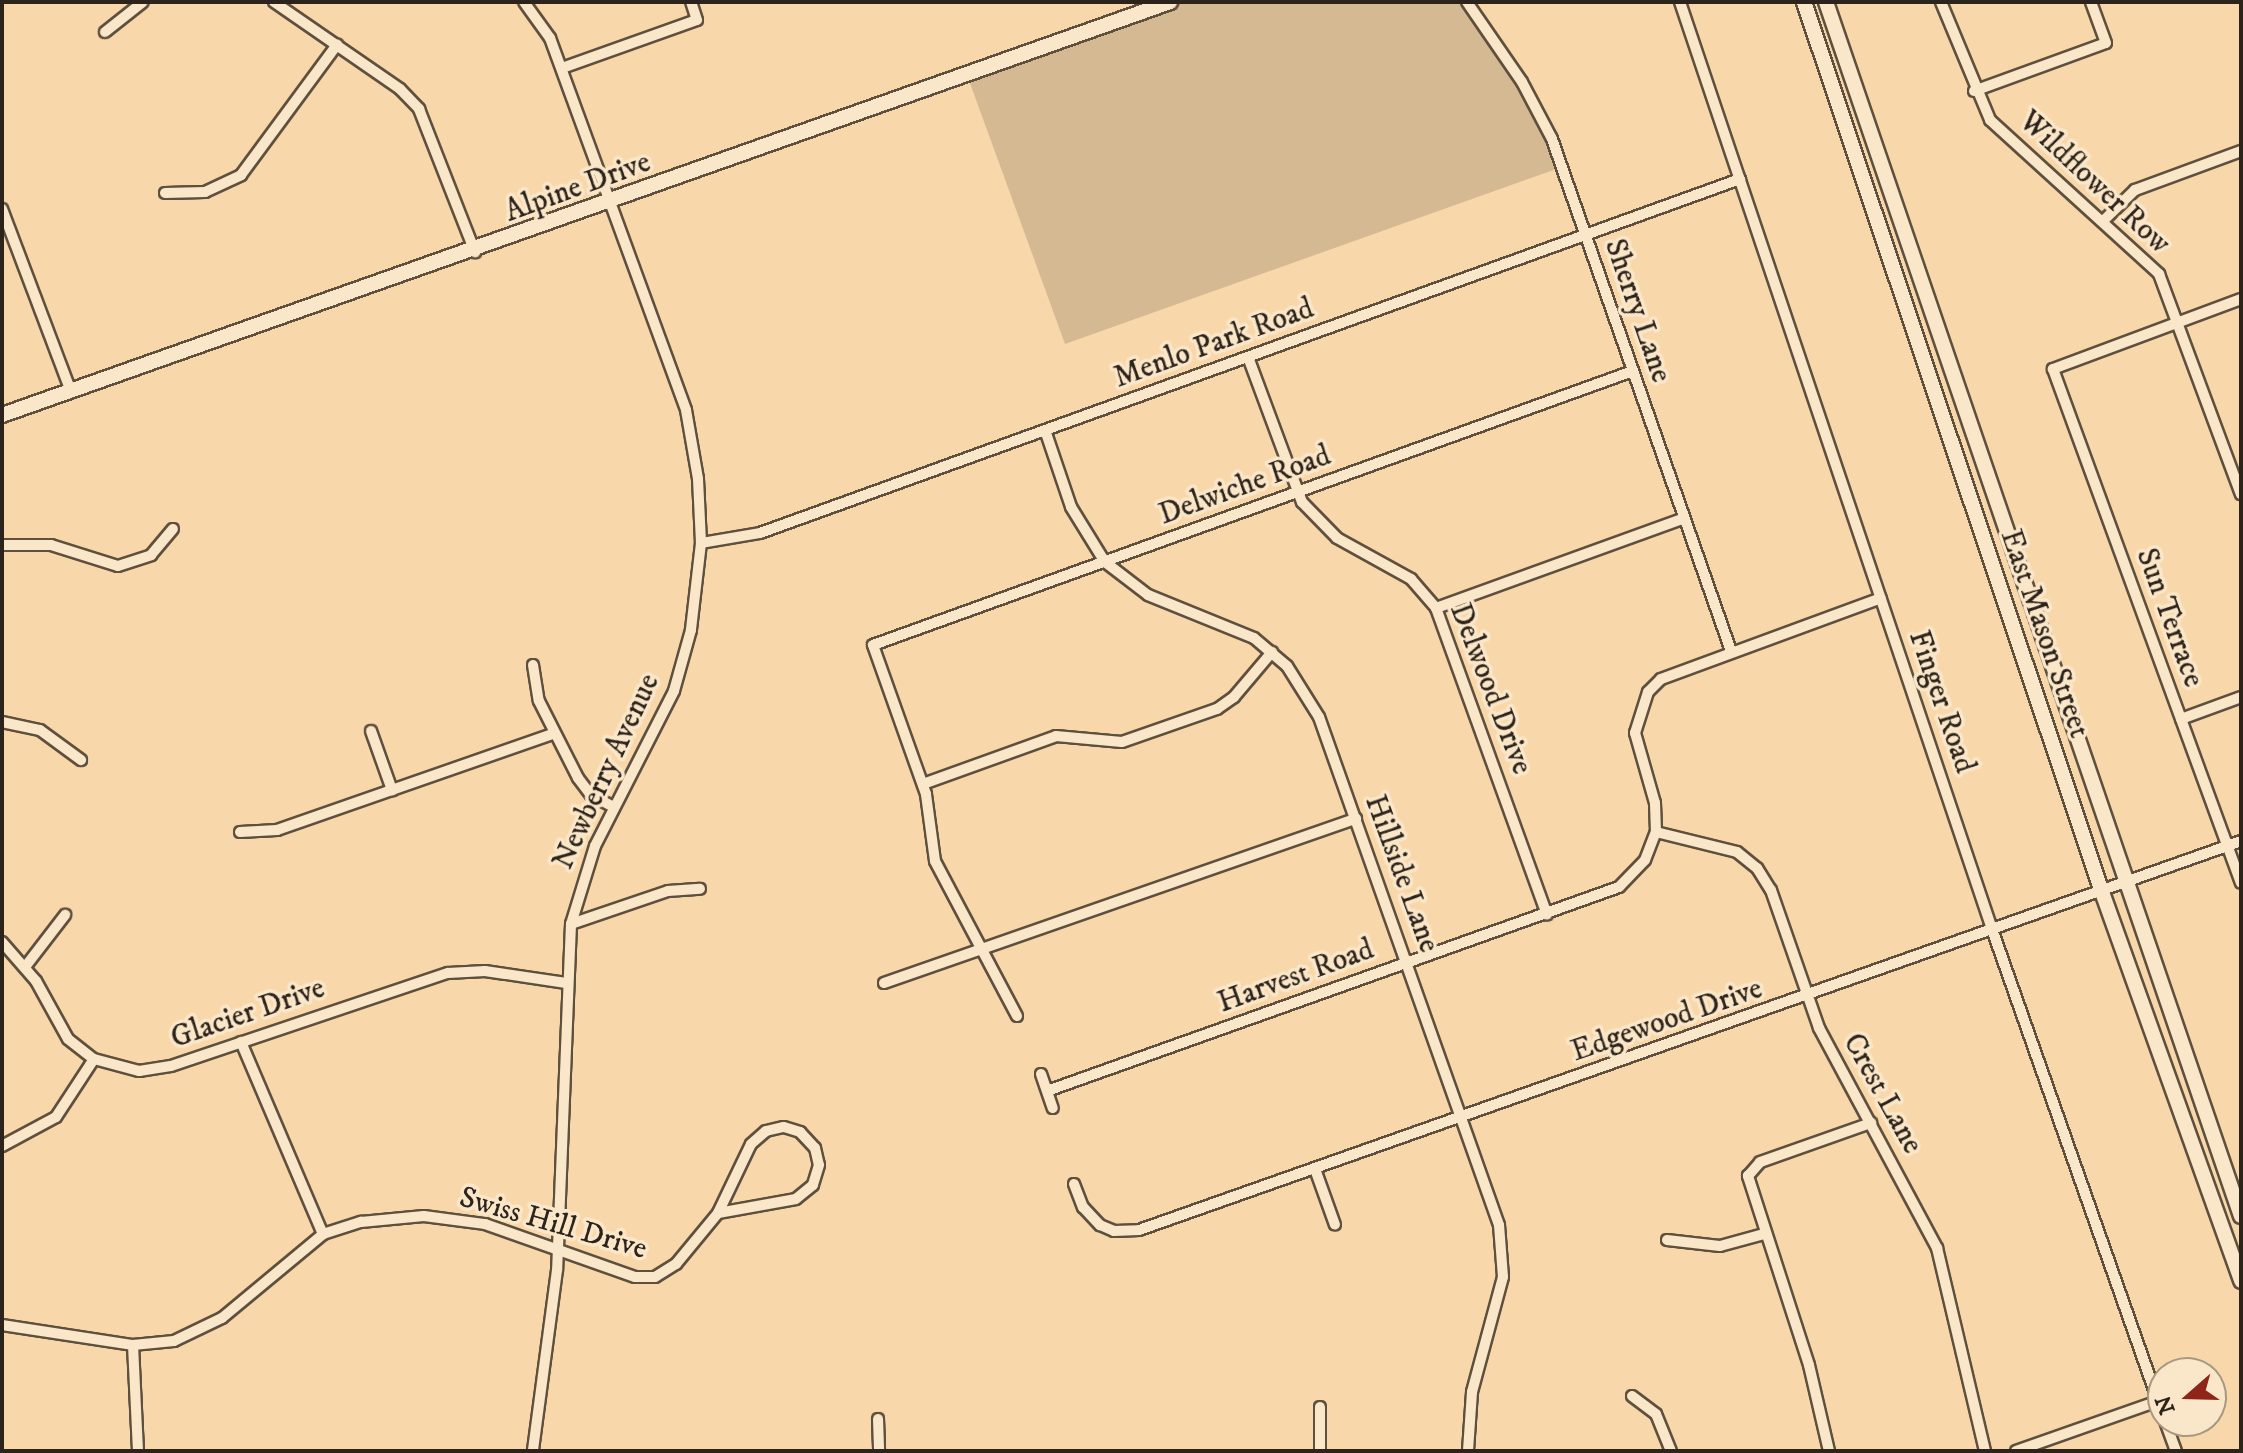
<!DOCTYPE html>
<html>
<head>
<meta charset="utf-8">
<style>
  body { margin:0 }
  #map { position:relative; width:2243px; height:1453px; overflow:hidden; background:#f8d8aa; font-family:"IM FELL DW Pica",serif }
  div>[style] { position:absolute }
  [style*='--x'] { left:calc(var(--x)*1px); top:calc(var(--y)*1px); width:calc(var(--w)*1px); rotate:calc(var(--a)*1deg) }
  .green>* { inset:0; background:#d5b992 }
  .roads { filter:drop-shadow(2px 0 #5f503e) drop-shadow(-2px 0 #5f503e) drop-shadow(0 2px #5f503e) drop-shadow(0 -2px #5f503e) }
  .street>* { height:10px; margin:-5px; padding:0 5px; transform-origin:5px; border-radius:5px; background:#fae6c8 }
  .secondary>* { height:14px; margin:-7px; padding:0 7px; transform-origin:7px; border-radius:7px; background:#fae6c8 }
  span { translate:-50% -50%; white-space:nowrap; text-align:center; line-height:1.15; -webkit-text-stroke:7px #fae6c8; paint-order:stroke }
  .street-label { font-size:30px; color:#2c231a }
  .frame { position:absolute; inset:0; border:4px solid #2c231a; pointer-events:none }
  .north { position:absolute; left:2147px; top:1357px; width:80px; height:80px; box-sizing:border-box; background:#fae6c8; border:2px solid #a89882; border-radius:50%; rotate:250deg; font-size:22px; font-weight:700; line-height:32px; text-align:center; color:#2c231a }
  .north::after { content:''; display:block; margin:auto; width:28px; height:36px; background:#8f2418; clip-path:polygon(50% 0,100% 100%,50% 72%,0 100%) }
</style>
</head>
<body>
<div id="map">
  <div class="green">
    <div style="clip-path:polygon(1170px 2px,1467px 2px,1504px 54px,1562px 167px,1065px 344px,967px 75px)"></div>
  </div>
  <div class="roads">
    <div class="street">
      <div style="--x:274;--y:2;--w:153;--a:34.6"></div>
      <div style="--x:400;--y:89;--w:28;--a:46"></div>
      <div style="--x:419;--y:109;--w:154;--a:68.6"></div>
      <div style="--x:524;--y:2;--w:44;--a:54.2"></div>
      <div style="--x:550;--y:38;--w:396;--a:69.9"></div>
      <div style="--x:686;--y:410;--w:70;--a:80.1"></div>
      <div style="--x:698;--y:479;--w:64;--a:87.3"></div>
      <div style="--x:701;--y:543;--w:88;--a:96.6"></div>
      <div style="--x:691;--y:630;--w:63;--a:105.6"></div>
      <div style="--x:674;--y:691;--w:174;--a:117"></div>
      <div style="--x:595;--y:846;--w:82;--a:107.1"></div>
      <div style="--x:571;--y:924;--w:346;--a:92.3"></div>
      <div style="--x:557;--y:1270;--w:183;--a:97.6"></div>
      <div style="--x:1467;--y:2;--w:97;--a:55.5"></div>
      <div style="--x:1522;--y:82;--w:64;--a:62.2"></div>
      <div style="--x:1552;--y:139;--w:542;--a:70.73"></div>
      <div style="--x:1680;--y:2;--w:981;--a:71.4"></div>
      <div style="--x:1993;--y:932;--w:512;--a:70.61"></div>
      <div style="--x:1941;--y:2;--w:128;--a:67.4"></div>
      <div style="--x:1990;--y:120;--w:229;--a:42.3"></div>
      <div style="--x:2159;--y:274;--w:235;--a:69.6"></div>
      <div style="--x:105;--y:32;--w:48;--a:-38.3"></div>
      <div style="--x:562;--y:68;--w:143;--a:-19.6"></div>
      <div style="--x:697;--y:20;--w:19;--a:-108"></div>
      <div style="--x:1974;--y:91;--w:140;--a:-20"></div>
      <div style="--x:2106;--y:43;--w:44;--a:-110.1"></div>
      <div style="--x:165;--y:193;--w:40;--a:-1.4"></div>
      <div style="--x:205;--y:192;--w:40;--a:-25"></div>
      <div style="--x:241;--y:175;--w:162;--a:-53.6"></div>
      <div style="--x:2;--y:209;--w:196;--a:69.3"></div>
      <div style="--x:2103;--y:221;--w:45;--a:-44.1"></div>
      <div style="--x:2135;--y:190;--w:113;--a:-20.2"></div>
      <div style="--x:2241;--y:299;--w:201;--a:159.6"></div>
      <div style="--x:2053;--y:369;--w:547;--a:69.91"></div>
      <div style="--x:1248;--y:357;--w:155;--a:69.6"></div>
      <div style="--x:1302;--y:502;--w:50;--a:45.8"></div>
      <div style="--x:1337;--y:538;--w:85;--a:29"></div>
      <div style="--x:1411;--y:579;--w:38;--a:49"></div>
      <div style="--x:1436;--y:608;--w:326;--a:70.1"></div>
      <div style="--x:1045;--y:430;--w:81;--a:71.3"></div>
      <div style="--x:1071;--y:507;--w:65;--a:58.3"></div>
      <div style="--x:1105;--y:562;--w:54;--a:37.5"></div>
      <div style="--x:1148;--y:595;--w:114;--a:22.1"></div>
      <div style="--x:1254;--y:638;--w:43;--a:40.3"></div>
      <div style="--x:1287;--y:666;--w:60;--a:57.9"></div>
      <div style="--x:1319;--y:717;--w:539;--a:70.49"></div>
      <div style="--x:1499;--y:1225;--w:52;--a:85.6"></div>
      <div style="--x:1503;--y:1277;--w:119;--a:105.1"></div>
      <div style="--x:1472;--y:1392;--w:59;--a:93.9"></div>
      <div style="--x:701;--y:543;--w:60;--a:-9.6"></div>
      <div style="--x:760;--y:533;--w:1042;--a:-19.86"></div>
      <div style="--x:2;--y:545;--w:49;--a:0"></div>
      <div style="--x:51;--y:545;--w:70;--a:17.4"></div>
      <div style="--x:118;--y:566;--w:35;--a:-18"></div>
      <div style="--x:151;--y:555;--w:34;--a:-50"></div>
      <div style="--x:1436;--y:608;--w:264;--a:-19.9"></div>
      <div style="--x:533;--y:665;--w:36;--a:81"></div>
      <div style="--x:539;--y:701;--w:86;--a:63.1"></div>
      <div style="--x:578;--y:778;--w:21;--a:53"></div>
      <div style="--x:591;--y:795;--w:26;--a:28"></div>
      <div style="--x:2181;--y:719;--w:64;--a:-20.1"></div>
      <div style="--x:2;--y:722;--w:39;--a:12"></div>
      <div style="--x:40;--y:730;--w:51;--a:36.2"></div>
      <div style="--x:371;--y:731;--w:63;--a:70.4"></div>
      <div style="--x:923;--y:784;--w:141;--a:-19.8"></div>
      <div style="--x:1056;--y:736;--w:66;--a:5.2"></div>
      <div style="--x:1122;--y:742;--w:101;--a:-19.2"></div>
      <div style="--x:1217;--y:709;--w:21;--a:-35"></div>
      <div style="--x:1234;--y:697;--w:59;--a:-49.8"></div>
      <div style="--x:240;--y:832;--w:37;--a:-3"></div>
      <div style="--x:277;--y:830;--w:294;--a:-19.2"></div>
      <div style="--x:1656;--y:832;--w:83;--a:13.9"></div>
      <div style="--x:1737;--y:852;--w:26;--a:39"></div>
      <div style="--x:1757;--y:868;--w:26;--a:58"></div>
      <div style="--x:1771;--y:890;--w:146;--a:70.8"></div>
      <div style="--x:1819;--y:1028;--w:250;--a:61.8"></div>
      <div style="--x:1937;--y:1248;--w:209;--a:76.7"></div>
      <div style="--x:571;--y:924;--w:102;--a:-18.8"></div>
      <div style="--x:668;--y:891;--w:32;--a:-4"></div>
      <div style="--x:2;--y:942;--w:52;--a:48.9"></div>
      <div style="--x:36;--y:981;--w:66;--a:61.1"></div>
      <div style="--x:68;--y:1039;--w:33;--a:38"></div>
      <div style="--x:94;--y:1059;--w:47;--a:14.9"></div>
      <div style="--x:139;--y:1071;--w:32;--a:-9"></div>
      <div style="--x:171;--y:1066;--w:292;--a:-18.6"></div>
      <div style="--x:448;--y:973;--w:37;--a:-3"></div>
      <div style="--x:485;--y:971;--w:82;--a:8.4"></div>
      <div style="--x:25;--y:967;--w:66;--a:-52.4"></div>
      <div style="--x:884;--y:983;--w:500;--a:-19.2"></div>
      <div style="--x:1017;--y:1016;--w:175;--a:-117.9"></div>
      <div style="--x:935;--y:861;--w:68;--a:-97.7"></div>
      <div style="--x:926;--y:794;--w:158;--a:-109.6"></div>
      <div style="--x:873;--y:645;--w:808;--a:-19.83"></div>
      <div style="--x:241;--y:1042;--w:209;--a:66.9"></div>
      <div style="--x:1041;--y:1074;--w:36;--a:71"></div>
      <div style="--x:1047;--y:1091;--w:607;--a:-19.63"></div>
      <div style="--x:1619;--y:887;--w:37;--a:-46"></div>
      <div style="--x:1645;--y:860;--w:30;--a:-69"></div>
      <div style="--x:1656;--y:832;--w:29;--a:-92"></div>
      <div style="--x:1655;--y:803;--w:73;--a:-105.9"></div>
      <div style="--x:1635;--y:733;--w:43;--a:-72.4"></div>
      <div style="--x:1648;--y:692;--w:18;--a:-45"></div>
      <div style="--x:1661;--y:679;--w:234;--a:-20.2"></div>
      <div style="--x:784;--y:1127;--w:17;--a:17"></div>
      <div style="--x:800;--y:1132;--w:22;--a:47"></div>
      <div style="--x:815;--y:1148;--w:17;--a:77"></div>
      <div style="--x:819;--y:1165;--w:21;--a:107"></div>
      <div style="--x:813;--y:1185;--w:22;--a:141"></div>
      <div style="--x:796;--y:1199;--w:79;--a:169.8"></div>
      <div style="--x:718;--y:1213;--w:76;--a:-64.4"></div>
      <div style="--x:751;--y:1144;--w:20;--a:-41"></div>
      <div style="--x:766;--y:1131;--w:18;--a:-13"></div>
      <div style="--x:2;--y:1146;--w:61;--a:-28.2"></div>
      <div style="--x:56;--y:1117;--w:69;--a:-56.8"></div>
      <div style="--x:1315;--y:1169;--w:59;--a:70.3"></div>
      <div style="--x:1074;--y:1184;--w:25;--a:69"></div>
      <div style="--x:1083;--y:1207;--w:25;--a:47"></div>
      <div style="--x:1100;--y:1225;--w:15;--a:23"></div>
      <div style="--x:1114;--y:1231;--w:25;--a:-2"></div>
      <div style="--x:1139;--y:1230;--w:1169;--a:-19.44"></div>
      <div style="--x:1667;--y:1240;--w:53;--a:6.5"></div>
      <div style="--x:1720;--y:1246;--w:46;--a:-15.3"></div>
      <div style="--x:2;--y:1325;--w:133;--a:8.7"></div>
      <div style="--x:133;--y:1345;--w:41;--a:-5.6"></div>
      <div style="--x:174;--y:1341;--w:53;--a:-25.6"></div>
      <div style="--x:222;--y:1318;--w:131;--a:-39.7"></div>
      <div style="--x:323;--y:1234;--w:40;--a:-18"></div>
      <div style="--x:361;--y:1222;--w:63;--a:-5.4"></div>
      <div style="--x:424;--y:1216;--w:62;--a:7.5"></div>
      <div style="--x:485;--y:1224;--w:159;--a:19.5"></div>
      <div style="--x:635;--y:1277;--w:20;--a:0"></div>
      <div style="--x:655;--y:1277;--w:25;--a:-32"></div>
      <div style="--x:676;--y:1264;--w:66;--a:-50.5"></div>
      <div style="--x:133;--y:1345;--w:106;--a:87.3"></div>
      <div style="--x:1632;--y:1396;--w:30;--a:37"></div>
      <div style="--x:1656;--y:1414;--w:40;--a:68"></div>
      <div style="--x:878;--y:1419;--w:32;--a:88"></div>
      <div style="--x:2165;--y:1421;--w:32;--a:70"></div>
      <div style="--x:1320;--y:1451;--w:44;--a:-90"></div>
      <div style="--x:1829;--y:1451;--w:88;--a:-103.1"></div>
      <div style="--x:1809;--y:1365;--w:199;--a:-107.9"></div>
      <div style="--x:1748;--y:1176;--w:18;--a:-49"></div>
      <div style="--x:1760;--y:1162;--w:118;--a:-19.4"></div>
      <div style="--x:2016;--y:1451;--w:151;--a:-19.4"></div>
    </div>
    <div class="secondary">
      <div style="--x:1804;--y:2;--w:939;--a:71.49"></div>
      <div style="--x:2102;--y:892;--w:413;--a:70.3"></div>
      <div style="--x:1826;--y:2;--w:1283;--a:71.13"></div>
      <div style="--x:2;--y:415;--w:1239;--a:-19.47"></div>
    </div>
  </div>
  <div class="street-label">
    <span style="left:2094px;top:183px;rotate:43deg">Wildflower Row</span>
    <span style="left:578px;top:188px;rotate:-20deg">Alpine Drive</span>
    <span style="left:1637px;top:311px;rotate:71deg">Sherry Lane</span>
    <span style="left:1214px;top:344px;rotate:-20deg">Menlo Park Road</span>
    <span style="left:1245px;top:486px;rotate:-20deg">Delwiche Road</span>
    <span style="left:2169px;top:618px;rotate:70deg">Sun Terrace</span>
    <span style="left:2044px;top:634px;rotate:71deg">East Mason Street</span>
    <span style="left:1490px;top:689px;rotate:69deg">Delwood Drive</span>
    <span style="left:1941px;top:702px;rotate:71deg">Finger Road</span>
    <span style="left:607px;top:772px;rotate:-65deg">Newberry Avenue</span>
    <span style="left:1401px;top:874px;rotate:70deg">Hillside Lane</span>
    <span style="left:1296px;top:977px;rotate:-20deg">Harvest Road</span>
    <span style="left:248px;top:1014px;rotate:-19deg">Glacier Drive</span>
    <span style="left:1667px;top:1021px;rotate:-19deg">Edgewood Drive</span>
    <span style="left:1882px;top:1094px;rotate:61deg">Crest Lane</span>
    <span style="left:553px;top:1224px;rotate:16deg">Swiss Hill Drive</span>
  </div>
  <div class="frame"></div>
  <div class="north">N</div>
</div>
</body>
</html>
